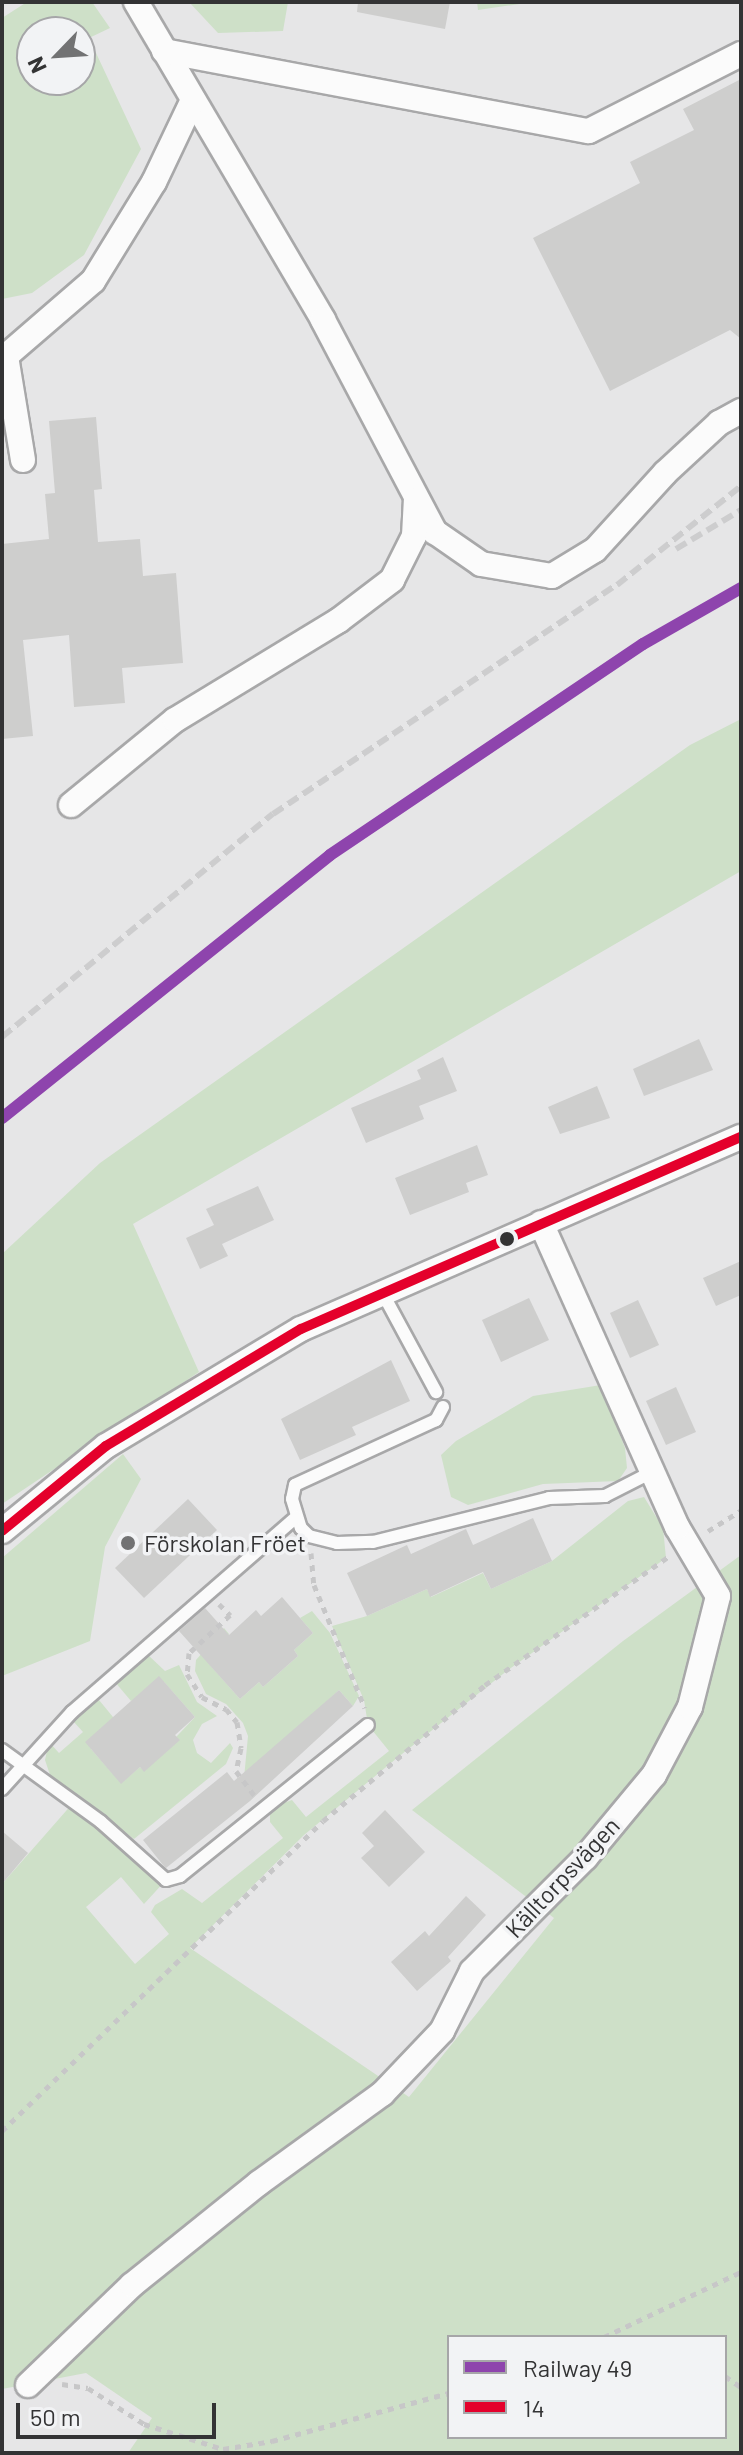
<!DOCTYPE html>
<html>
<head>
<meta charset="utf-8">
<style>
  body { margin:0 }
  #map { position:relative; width:743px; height:2455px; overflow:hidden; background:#e6e6e7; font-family:Barlow,sans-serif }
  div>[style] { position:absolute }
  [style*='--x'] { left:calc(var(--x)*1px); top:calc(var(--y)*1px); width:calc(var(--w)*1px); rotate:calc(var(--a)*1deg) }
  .green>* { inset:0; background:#cee0c8 }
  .building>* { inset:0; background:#cececd }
  .path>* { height:5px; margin-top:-2.5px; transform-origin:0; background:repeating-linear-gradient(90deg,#c7c7c8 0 6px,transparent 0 12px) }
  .roads { filter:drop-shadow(2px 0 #a8a8a9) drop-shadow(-2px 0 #a8a8a9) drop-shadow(0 2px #a8a8a9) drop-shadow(0 -2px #a8a8a9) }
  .lane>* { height:12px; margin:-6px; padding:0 6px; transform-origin:6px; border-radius:6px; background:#fbfbfb }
  .street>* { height:24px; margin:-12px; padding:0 12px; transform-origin:12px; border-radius:12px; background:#fbfbfb }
  .rail>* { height:6px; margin-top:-3px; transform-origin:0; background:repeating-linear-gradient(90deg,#cdcdce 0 12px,transparent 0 18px) }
  .bus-1>* { height:10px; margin:-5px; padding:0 5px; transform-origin:5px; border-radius:5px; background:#e4002b }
  .rail-1>* { height:12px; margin:-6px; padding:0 6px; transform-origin:6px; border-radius:6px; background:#8e44ad }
  .dots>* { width:22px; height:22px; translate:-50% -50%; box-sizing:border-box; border:4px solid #f2f3f5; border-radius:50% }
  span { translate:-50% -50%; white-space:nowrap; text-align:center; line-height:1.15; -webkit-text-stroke:7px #f2f3f5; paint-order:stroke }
  .poi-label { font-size:24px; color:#333334 }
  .left { translate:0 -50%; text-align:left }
  .street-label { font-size:24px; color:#333334 }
  .frame { position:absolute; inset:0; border:4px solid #333334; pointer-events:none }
  .legend { position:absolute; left:447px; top:2335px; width:280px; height:104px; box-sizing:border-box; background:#f2f3f5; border:2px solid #a6a6a8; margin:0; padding:10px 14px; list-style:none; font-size:24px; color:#333334 }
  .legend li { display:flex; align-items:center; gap:16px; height:40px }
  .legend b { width:40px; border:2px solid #a6a6a8 }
  .north { position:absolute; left:16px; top:16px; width:80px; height:80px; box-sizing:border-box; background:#f2f3f5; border:2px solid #a6a6a8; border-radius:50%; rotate:245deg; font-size:22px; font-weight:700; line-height:32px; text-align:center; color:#333334 }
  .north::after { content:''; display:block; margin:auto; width:28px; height:36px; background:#727273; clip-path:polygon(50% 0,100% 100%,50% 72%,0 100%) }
  .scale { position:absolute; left:16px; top:2403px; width:200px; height:36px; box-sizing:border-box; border:4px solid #333334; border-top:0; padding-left:10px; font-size:24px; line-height:28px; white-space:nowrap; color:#333334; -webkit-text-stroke:6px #f2f3f5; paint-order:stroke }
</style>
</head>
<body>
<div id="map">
  <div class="green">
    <div style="clip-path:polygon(evenodd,27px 2px,92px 2px,110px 28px,89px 38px,141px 149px,84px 255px,32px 293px,2px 299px,2px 18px,27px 2px,32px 32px,80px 32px,80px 80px,32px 80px,32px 32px)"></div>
    <div style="clip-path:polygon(189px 2px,288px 2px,283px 31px,218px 33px)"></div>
    <div style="clip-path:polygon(477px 2px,533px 2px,478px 10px)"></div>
    <div style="clip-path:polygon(741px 719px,741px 871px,133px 1224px,199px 1372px,2px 1504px,2px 1254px,100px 1163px,690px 745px)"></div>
    <div style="clip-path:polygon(601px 1385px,625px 1448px,627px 1468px,618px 1481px,543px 1484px,468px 1505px,451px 1497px,441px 1455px,456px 1441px,533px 1396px)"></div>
    <div style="clip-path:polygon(123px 1454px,141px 1479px,105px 1547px,90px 1641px,2px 1676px,2px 1558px)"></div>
    <div style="clip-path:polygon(evenodd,644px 1497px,663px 1528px,666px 1558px,508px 1670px,397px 1758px,304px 1835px,190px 1948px,409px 2097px,554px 1918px,412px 1810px,623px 1641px,741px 1555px,741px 2453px,128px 2453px,152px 2418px,86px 2373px,2px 2389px,2px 1884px,73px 1803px,166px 1880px,144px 1904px,121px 1877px,86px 1907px,135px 1964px,169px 1934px,151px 1912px,155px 1905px,182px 1889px,202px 1903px,283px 1838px,270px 1822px,270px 1814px,278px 1805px,292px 1800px,306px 1817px,389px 1751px,368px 1725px,364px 1700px,332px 1626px,367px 1616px,427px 1589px,431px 1597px,483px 1573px,491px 1589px,552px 1561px,628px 1501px,644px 1497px,449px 2337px,725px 2337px,725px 2437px,449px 2437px,449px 2337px)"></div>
    <div style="clip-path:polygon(312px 1611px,330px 1633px,359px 1696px,353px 1706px,339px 1690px,244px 1778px,248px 1736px,243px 1723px,226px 1704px,206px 1694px,195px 1671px,196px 1660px,224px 1628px,229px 1634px,209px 1664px,240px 1699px,259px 1682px,263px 1687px,298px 1656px,294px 1650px,313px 1633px,300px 1618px)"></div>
    <div style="clip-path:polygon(147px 1654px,165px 1671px,179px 1665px,197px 1702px,217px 1716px,202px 1724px,193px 1740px,197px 1753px,211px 1763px,230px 1743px,233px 1748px,226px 1764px,134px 1839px,51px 1778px,45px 1760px,49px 1742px,59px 1753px,83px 1732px,73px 1721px,99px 1700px,113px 1717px,112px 1730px,91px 1749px,121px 1783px,140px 1767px,144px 1771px,195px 1717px,164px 1682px,131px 1701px,115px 1682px)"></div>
  </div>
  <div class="building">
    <div style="clip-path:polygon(358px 2px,450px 2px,445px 29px,357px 12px)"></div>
    <div style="clip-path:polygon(741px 79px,741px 339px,730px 330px,610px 391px,533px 238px,640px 183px,630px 162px,694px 130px,683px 109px)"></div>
    <div style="clip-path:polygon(96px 417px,102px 489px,94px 490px,98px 542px,140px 539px,143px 576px,176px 573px,183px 663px,122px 668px,125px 703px,74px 707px,69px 635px,23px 640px,33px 736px,2px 739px,2px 544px,49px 539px,45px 494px,55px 493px,49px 421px)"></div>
    <div style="clip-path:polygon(699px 1039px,713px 1070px,644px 1096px,633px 1069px)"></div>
    <div style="clip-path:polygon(443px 1057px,457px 1091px,419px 1106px,424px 1119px,366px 1143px,351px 1108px,421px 1079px,417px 1070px)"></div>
    <div style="clip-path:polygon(597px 1086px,610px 1118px,560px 1134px,548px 1107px)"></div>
    <div style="clip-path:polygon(477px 1145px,488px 1175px,466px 1183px,469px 1192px,410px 1215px,395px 1178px)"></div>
    <div style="clip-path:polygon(258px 1186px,274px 1220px,222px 1244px,228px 1256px,200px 1269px,186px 1238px,214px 1225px,206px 1209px)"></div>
    <div style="clip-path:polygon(741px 1261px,741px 1295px,716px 1306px,703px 1278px)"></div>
    <div style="clip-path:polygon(529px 1298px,549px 1340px,501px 1362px,482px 1320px)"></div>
    <div style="clip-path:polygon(638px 1300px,659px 1345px,630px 1358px,610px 1313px)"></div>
    <div style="clip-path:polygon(391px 1360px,410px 1401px,352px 1427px,356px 1435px,300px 1460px,281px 1419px)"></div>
    <div style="clip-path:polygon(676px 1387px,696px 1432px,666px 1445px,646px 1401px)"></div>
    <div style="clip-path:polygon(188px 1499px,217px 1530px,144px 1598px,115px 1568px)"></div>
    <div style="clip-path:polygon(533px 1518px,552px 1561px,491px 1589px,483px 1572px,430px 1597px,427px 1589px,367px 1616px,347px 1573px,407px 1545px,411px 1554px,466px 1529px,473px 1545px)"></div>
    <div style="clip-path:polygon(282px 1597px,313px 1633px,294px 1650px,298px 1656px,263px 1687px,259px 1682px,240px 1699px,179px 1631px,205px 1608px,229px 1635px,256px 1610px,261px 1616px)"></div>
    <div style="clip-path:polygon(159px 1676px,195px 1717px,175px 1735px,180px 1740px,144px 1772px,140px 1767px,121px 1784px,85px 1742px)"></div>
    <div style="clip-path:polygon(339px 1690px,353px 1706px,250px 1801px,166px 1868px,163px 1865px,143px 1840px,227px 1772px,234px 1781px)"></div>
    <div style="clip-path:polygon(385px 1810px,425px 1852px,389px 1887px,361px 1858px,374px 1846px,362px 1833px)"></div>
    <div style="clip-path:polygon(2px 1831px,28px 1853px,2px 1884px)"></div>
    <div style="clip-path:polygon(466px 1896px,486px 1915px,448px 1957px,451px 1961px,417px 1991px,391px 1962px,425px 1931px,429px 1936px)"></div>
  </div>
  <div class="path">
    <div style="--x:708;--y:1531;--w:39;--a:-32"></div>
    <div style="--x:311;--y:1553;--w:32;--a:85"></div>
    <div style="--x:314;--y:1585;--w:133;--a:67.5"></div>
    <div style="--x:219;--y:1604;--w:16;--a:45"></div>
    <div style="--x:230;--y:1615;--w:56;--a:137.2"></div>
    <div style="--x:189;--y:1653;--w:21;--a:95"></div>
    <div style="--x:187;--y:1674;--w:27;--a:57"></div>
    <div style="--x:202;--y:1697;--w:27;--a:27"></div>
    <div style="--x:226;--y:1709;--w:17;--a:50"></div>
    <div style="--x:237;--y:1722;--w:26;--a:81"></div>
    <div style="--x:241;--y:1748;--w:24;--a:102"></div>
    <div style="--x:236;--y:1771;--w:31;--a:53"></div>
    <div style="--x:2;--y:2131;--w:446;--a:-44"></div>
    <div style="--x:323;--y:1821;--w:212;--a:-40"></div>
    <div style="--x:485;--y:1685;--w:225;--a:-35"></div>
    <div style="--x:604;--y:2337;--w:152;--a:-25.4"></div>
    <div style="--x:725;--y:2376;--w:19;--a:35"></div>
    <div style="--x:62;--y:2384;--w:26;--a:9"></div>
    <div style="--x:88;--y:2388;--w:67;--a:32.7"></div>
    <div style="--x:144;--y:2424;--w:83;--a:17.6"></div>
    <div style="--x:223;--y:2449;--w:50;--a:-9.3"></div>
    <div style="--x:272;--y:2441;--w:183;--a:-15.2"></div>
  </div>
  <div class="roads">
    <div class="lane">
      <div style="--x:382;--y:1292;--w:114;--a:61.6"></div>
      <div style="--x:443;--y:1407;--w:15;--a:118"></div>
      <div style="--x:436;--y:1420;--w:155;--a:155.3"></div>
      <div style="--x:295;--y:1485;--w:14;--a:102"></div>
      <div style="--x:292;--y:1499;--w:30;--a:73"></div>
      <div style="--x:301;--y:1528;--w:11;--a:45"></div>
      <div style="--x:309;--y:1536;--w:29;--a:14"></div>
      <div style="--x:337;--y:1543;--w:36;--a:-2"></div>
      <div style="--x:373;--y:1542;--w:181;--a:-14"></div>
      <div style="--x:549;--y:1498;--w:56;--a:-2"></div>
      <div style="--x:605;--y:1496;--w:53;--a:-27.1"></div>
      <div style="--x:2;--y:1750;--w:122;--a:36"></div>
      <div style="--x:101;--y:1822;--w:87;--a:41.7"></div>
      <div style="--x:166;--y:1880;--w:15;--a:-16"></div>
      <div style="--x:180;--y:1876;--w:241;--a:-38.8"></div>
      <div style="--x:2;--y:1789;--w:104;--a:-47.7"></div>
      <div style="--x:72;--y:1712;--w:297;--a:-41"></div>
    </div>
    <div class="street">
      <div style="--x:136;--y:2;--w:369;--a:59.5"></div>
      <div style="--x:323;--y:320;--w:240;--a:62.2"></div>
      <div style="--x:435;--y:532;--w:56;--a:34.8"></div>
      <div style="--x:481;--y:564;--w:72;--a:9.6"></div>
      <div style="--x:552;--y:576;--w:50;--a:-31.2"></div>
      <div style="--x:595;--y:550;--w:104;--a:-47.7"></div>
      <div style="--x:665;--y:473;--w:74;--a:-42.8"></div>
      <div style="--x:719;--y:423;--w:25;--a:-29"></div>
      <div style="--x:164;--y:51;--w:432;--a:10.7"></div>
      <div style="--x:589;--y:131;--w:170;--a:-26.9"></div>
      <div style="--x:23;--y:460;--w:105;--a:-99.3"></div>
      <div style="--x:6;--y:356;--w:115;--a:-40.8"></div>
      <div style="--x:93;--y:281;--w:116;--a:-58.4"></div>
      <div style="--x:154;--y:182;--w:91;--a:-64.6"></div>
      <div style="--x:71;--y:805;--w:134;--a:-39.3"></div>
      <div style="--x:175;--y:720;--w:191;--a:-31.3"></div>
      <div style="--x:338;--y:621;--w:68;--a:-37.2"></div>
      <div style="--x:392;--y:580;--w:49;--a:-63.4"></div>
      <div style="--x:414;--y:536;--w:36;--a:-87"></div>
      <div style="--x:2;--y:1531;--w:134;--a:-39.3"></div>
      <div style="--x:106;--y:1446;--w:227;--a:-31"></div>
      <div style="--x:301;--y:1329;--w:480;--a:-23.6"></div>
      <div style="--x:28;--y:2385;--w:144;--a:-43.9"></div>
      <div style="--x:132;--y:2285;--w:163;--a:-38.8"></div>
      <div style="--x:259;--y:2183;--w:152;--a:-35.9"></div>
      <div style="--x:382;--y:2094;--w:87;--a:-46.4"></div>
      <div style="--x:442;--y:2031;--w:67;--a:-63.4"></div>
      <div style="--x:472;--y:1971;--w:160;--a:-45"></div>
      <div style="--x:585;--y:1858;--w:108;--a:-50.3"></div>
      <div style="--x:654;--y:1775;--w:77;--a:-62.1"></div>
      <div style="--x:690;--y:1707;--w:114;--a:-75.8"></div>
      <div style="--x:718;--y:1596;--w:80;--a:-120.7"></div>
      <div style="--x:677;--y:1527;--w:333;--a:-114.1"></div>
    </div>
  </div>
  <div class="rail">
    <div style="--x:676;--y:549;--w:76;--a:-31"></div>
    <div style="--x:2;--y:1037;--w:351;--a:-39.5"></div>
    <div style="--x:273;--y:814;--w:413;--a:-33.7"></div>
    <div style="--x:617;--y:585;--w:159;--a:-38.6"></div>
  </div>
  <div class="bus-1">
    <div style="--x:2;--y:1531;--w:134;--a:-39.3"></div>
    <div style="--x:106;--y:1446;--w:227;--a:-31"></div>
    <div style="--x:301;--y:1329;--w:480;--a:-23.6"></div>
  </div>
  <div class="rail-1">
    <div style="--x:2;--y:1118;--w:420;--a:-38.7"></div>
    <div style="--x:330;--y:855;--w:377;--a:-34"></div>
    <div style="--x:643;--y:644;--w:113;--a:-29.7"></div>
  </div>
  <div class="dots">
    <div style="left:507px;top:1239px;background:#333334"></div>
    <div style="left:128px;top:1543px;background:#727273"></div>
  </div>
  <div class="poi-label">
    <span class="left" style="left:144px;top:1543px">Förskolan Fröet</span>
  </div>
  <div class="street-label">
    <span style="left:562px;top:1877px;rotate:-47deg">Källtorpsvägen</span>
  </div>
  <div class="frame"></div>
  <ul class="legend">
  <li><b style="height:10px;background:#8e44ad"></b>Railway 49</li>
  <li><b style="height:10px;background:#e4002b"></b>14</li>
  </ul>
  <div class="north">N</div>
  <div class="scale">50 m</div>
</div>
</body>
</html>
